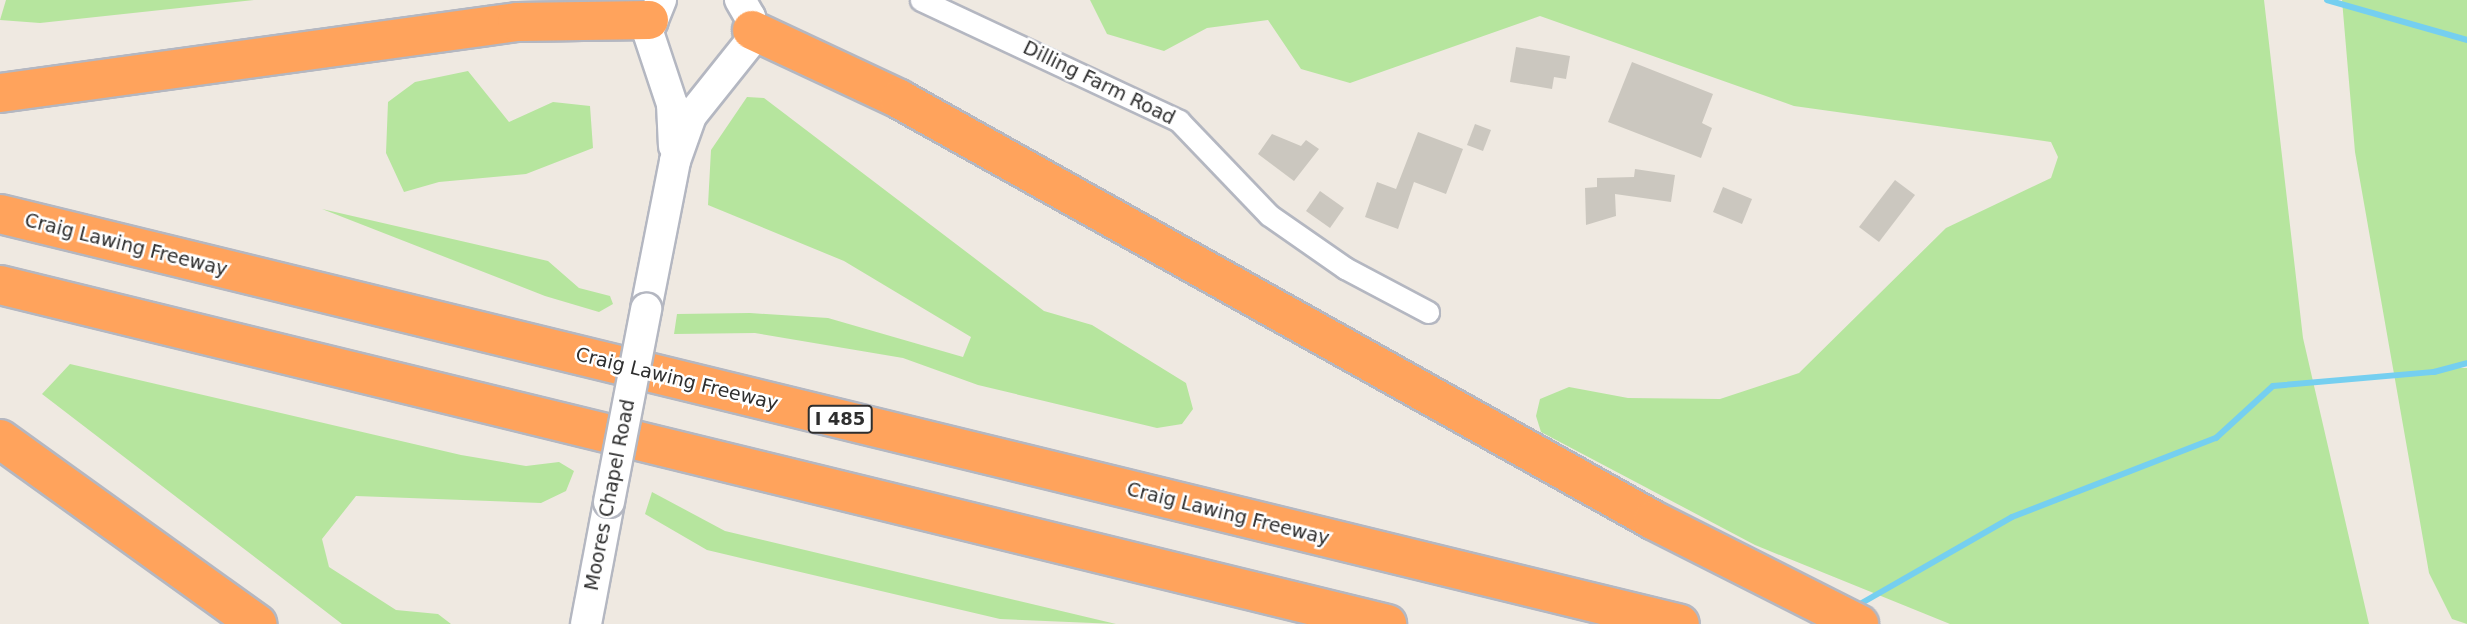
<!DOCTYPE html>
<html>
<head>
<meta charset="utf-8">
<style>
  body { margin:0 }
  #map { position:relative; width:2467px; height:624px; overflow:hidden; background:#efe9e1; font-family:"DejaVu Sans",sans-serif }
  div>[style] { position:absolute }
  [style*='--x'] { left:calc(var(--x)*1px); top:calc(var(--y)*1px); width:calc(var(--w)*1px); rotate:calc(var(--a)*1deg) }
  .green>* { inset:0; background:#b6e59e }
  .stream>* { height:6px; margin:-3px; padding:0 3px; transform-origin:3px; border-radius:3px; background:#75cff0 }
  .building>* { inset:0; background:#cbc7bf }
  .roads { filter:drop-shadow(2px 0 #b4b7c1) drop-shadow(-2px 0 #b4b7c1) drop-shadow(0 2px #b4b7c1) drop-shadow(0 -2px #b4b7c1) }
  .street>* { height:21px; margin:-10.5px; padding:0 10.5px; transform-origin:10.5px; border-radius:10.5px; background:#fff }
  .secondary>* { height:30px; margin:-15px; padding:0 15px; transform-origin:15px; border-radius:15px; background:#fff }
  .highway>* { height:38px; margin:-19px; padding:0 19px; transform-origin:19px; border-radius:19px; background:#ffa35c }
  .bridges { filter:drop-shadow(2px 0 #b4b7c1) drop-shadow(-2px 0 #b4b7c1) drop-shadow(0 2px #b4b7c1) drop-shadow(0 -2px #b4b7c1) }
  .secondary-bridge>* { height:30px; margin:-15px; padding:0 15px; transform-origin:15px; border-radius:15px; background:#fff }
  span { translate:-50% -50%; white-space:nowrap; text-align:center; line-height:1.15; -webkit-text-stroke:5px #fff; paint-order:stroke }
  .shield-label span { padding:2px 5px; background:#fff; border:2px solid; border-radius:5px; -webkit-text-stroke-width:0 }
  .shield-label { font-size:18px; color:#2e2e2e; font-weight:700 }
  .street-label { font-size:19px; color:#2e2e2e }
</style>
</head>
<body>
<div id="map">
  <div class="green">
    <div style="clip-path:polygon(6px 0,254px 0,40px 23px,0 20px)"></div>
    <div style="clip-path:polygon(1090px 0,2264px 0,2303px 338px,2369px 624px,1950px 624px,1755px 545px,1541px 432px,1536px 416px,1540px 399px,1569px 387px,1628px 398px,1720px 399px,1799px 373px,1946px 228px,2051px 178px,2058px 157px,2051px 142px,1794px 106px,1540px 16px,1350px 83px,1301px 69px,1268px 20px,1207px 28px,1164px 51px,1107px 34px)"></div>
    <div style="clip-path:polygon(2342px 0,2467px 0,2467px 361px,2457px 368px,2467px 368px,2467px 624px,2452px 619px,2429px 573px,2355px 152px)"></div>
    <div style="clip-path:polygon(468px 71px,509px 122px,553px 102px,590px 106px,593px 148px,526px 174px,439px 182px,404px 192px,386px 153px,388px 102px,415px 82px)"></div>
    <div style="clip-path:polygon(747px 97px,764px 98px,1044px 311px,1092px 325px,1186px 383px,1193px 409px,1182px 424px,1157px 428px,978px 385px,903px 358px,755px 333px,674px 334px,677px 314px,750px 313px,828px 318px,963px 357px,971px 337px,844px 261px,708px 205px,711px 150px)"></div>
    <div style="clip-path:polygon(322px 209px,548px 261px,579px 288px,610px 296px,613px 304px,599px 312px,545px 296px)"></div>
    <div style="clip-path:polygon(70px 364px,461px 455px,526px 466px,559px 462px,574px 471px,566px 491px,541px 503px,356px 496px,322px 539px,329px 567px,396px 610px,438px 614px,451px 624px,342px 624px,42px 394px)"></div>
    <div style="clip-path:polygon(652px 492px,725px 531px,1116px 624px,1000px 619px,707px 550px,645px 514px)"></div>
  </div>
  <div class="stream">
    <div style="--x:2327;--y:0;--w:146;--a:15.9"></div>
    <div style="--x:1860;--y:604;--w:175;--a:-29.8"></div>
    <div style="--x:2012;--y:517;--w:219;--a:-21.2"></div>
    <div style="--x:2216;--y:438;--w:77;--a:-42.4"></div>
    <div style="--x:2273;--y:386;--w:162;--a:-5"></div>
    <div style="--x:2434;--y:372;--w:34;--a:-15"></div>
  </div>
  <div class="building">
    <div style="clip-path:polygon(1516px 47px,1570px 56px,1566px 79px,1554px 77px,1552px 89px,1510px 82px)"></div>
    <div style="clip-path:polygon(1632px 62px,1713px 94px,1702px 123px,1712px 128px,1701px 158px,1608px 122px)"></div>
    <div style="clip-path:polygon(1475px 124px,1491px 130px,1483px 151px,1467px 145px)"></div>
    <div style="clip-path:polygon(1418px 132px,1463px 149px,1446px 194px,1414px 182px,1398px 229px,1365px 217px,1377px 182px,1396px 189px)"></div>
    <div style="clip-path:polygon(1272px 134px,1301px 146px,1306px 140px,1319px 149px,1294px 181px,1258px 154px)"></div>
    <div style="clip-path:polygon(1635px 169px,1675px 175px,1671px 202px,1615px 194px,1616px 216px,1586px 225px,1585px 188px,1597px 187px,1597px 178px,1634px 177px)"></div>
    <div style="clip-path:polygon(1895px 180px,1915px 195px,1879px 242px,1859px 227px)"></div>
    <div style="clip-path:polygon(1723px 187px,1752px 199px,1742px 224px,1713px 212px)"></div>
    <div style="clip-path:polygon(1320px 191px,1344px 208px,1330px 228px,1306px 211px)"></div>
  </div>
  <div class="roads">
    <div class="street">
      <div style="--x:921;--y:0;--w:285;--a:25.1"></div>
      <div style="--x:1179;--y:121;--w:130;--a:46.2"></div>
      <div style="--x:1269;--y:215;--w:93;--a:34.9"></div>
      <div style="--x:1345;--y:268;--w:94;--a:27.9"></div>
    </div>
    <div class="secondary">
      <div style="--x:661;--y:0;--w:35;--a:112"></div>
      <div style="--x:648;--y:32;--w:76;--a:71.6"></div>
      <div style="--x:672;--y:104;--w:42;--a:87.3"></div>
      <div style="--x:646;--y:309;--w:151;--a:-78.9"></div>
      <div style="--x:675;--y:161;--w:48;--a:-70.4"></div>
      <div style="--x:691;--y:116;--w:95;--a:-51.4"></div>
      <div style="--x:750;--y:42;--w:25;--a:-90"></div>
      <div style="--x:750;--y:17;--w:20;--a:-120"></div>
      <div style="--x:586;--y:624;--w:124;--a:-79.3"></div>
    </div>
    <div class="highway">
      <div style="--x:752;--y:30;--w:162;--a:25.1"></div>
      <div style="--x:899;--y:99;--w:864;--a:29.18"></div>
      <div style="--x:1653;--y:520;--w:231;--a:26.8"></div>
      <div style="--x:0;--y:93;--w:522;--a:-7.82"></div>
      <div style="--x:517;--y:22;--w:132;--a:-0.9"></div>
      <div style="--x:0;--y:214;--w:1729;--a:13.71"></div>
      <div style="--x:0;--y:285;--w:1428;--a:13.73"></div>
      <div style="--x:0;--y:439;--w:317;--a:35.7"></div>
    </div>
  </div>
  <div class="bridges">
    <div class="secondary-bridge">
      <div style="--x:609;--y:502;--w:197;--a:-79.1"></div>
    </div>
  </div>
  <div class="shield-label">
    <span style="left:840px;top:419px">I 485</span>
  </div>
  <div class="street-label">
    <span style="left:1099px;top:83px;rotate:26deg">Dilling Farm Road</span>
    <span style="left:126px;top:245px;rotate:14deg">Craig Lawing Freeway</span>
    <span style="left:677px;top:379px;rotate:14deg">Craig Lawing Freeway</span>
    <span style="left:610px;top:495px;rotate:-79deg">Moores Chapel Road</span>
    <span style="left:1228px;top:514px;rotate:14deg">Craig Lawing Freeway</span>
  </div>
</div>
</body>
</html>
